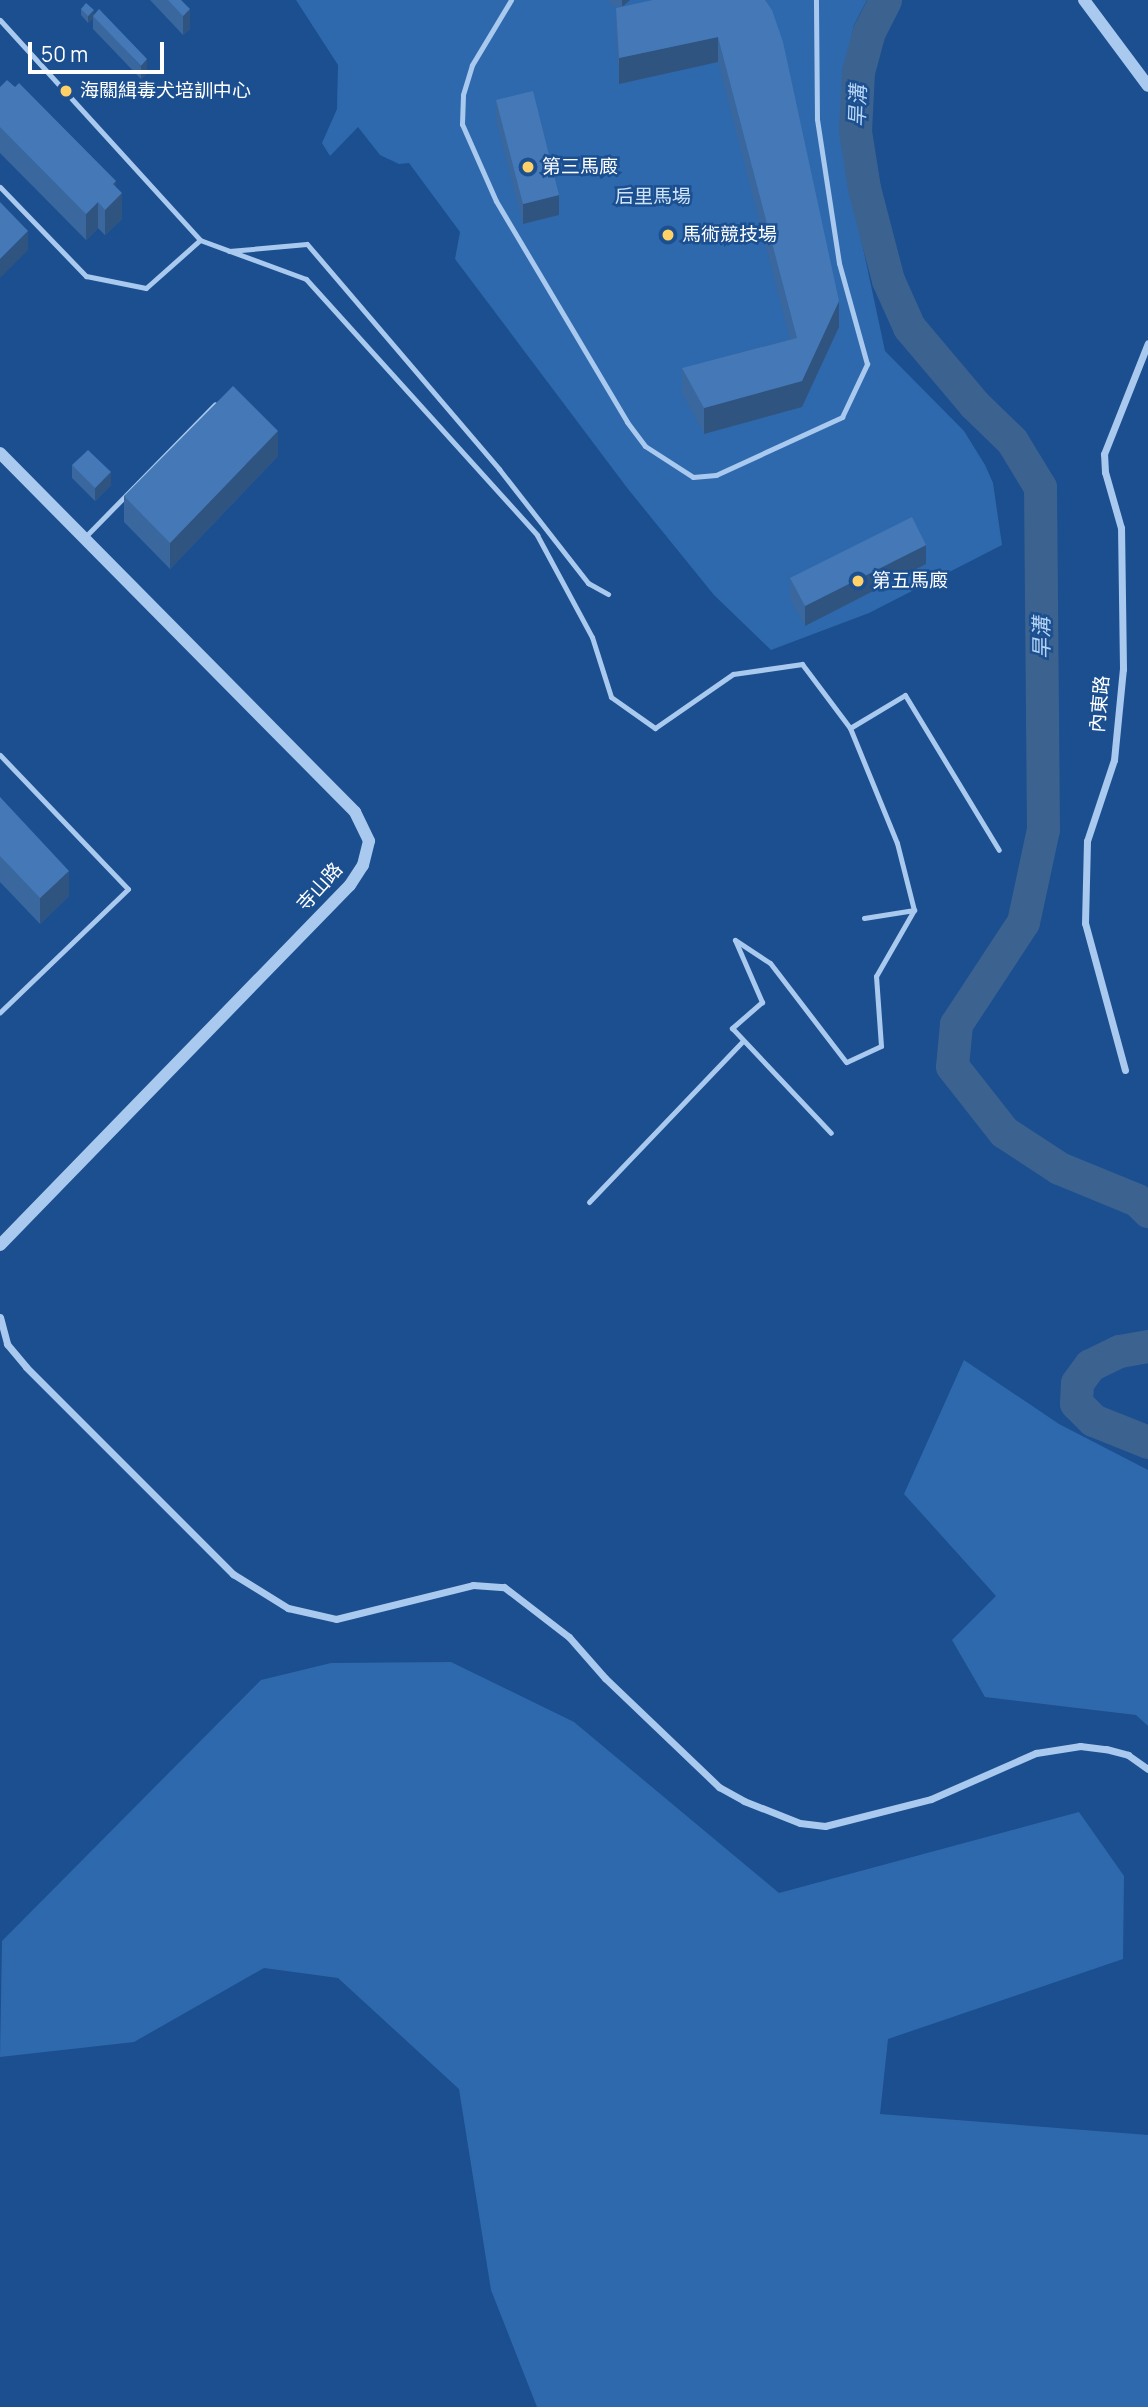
<!DOCTYPE html>
<html>
<head>
<meta charset="utf-8">
<style>
  body { margin:0 }
  #map { position:relative; width:1148px; height:2407px; overflow:hidden; background:#1b4f8f; font-family:Manrope,"Noto Sans TC",sans-serif }
  div>[style] { position:absolute }
  [style*='--x'] { left:calc(var(--x)*1px); top:calc(var(--y)*1px); width:calc(var(--w)*1px); rotate:calc(var(--a)*1deg) }
  .green>* { inset:0; background:#2e69ad }
  .river>* { height:33px; margin:-16.5px; padding:0 16.5px; transform-origin:16.5px; border-radius:16.5px; background:#3c6290 }
  .service>* { height:5px; margin:-2.5px; padding:0 2.5px; transform-origin:2.5px; border-radius:2.5px; background:#a9c9ee }
  .minor>* { height:7px; margin:-3.5px; padding:0 3.5px; transform-origin:3.5px; border-radius:3.5px; background:#a9c9ee }
  .tertiary>* { height:12px; margin:-6px; padding:0 6px; transform-origin:6px; border-radius:6px; background:#a9c9ee }
  .wall>* { inset:0; background:#3a679d }
  .shaded-wall>* { inset:0; background:#305480 }
  .building>* { inset:0; background:#4478b7 }
  .dots>* { width:19px; height:19px; translate:-50% -50%; box-sizing:border-box; border:4px solid #1b4f8f; border-radius:50% }
  span { translate:-50% -50%; white-space:nowrap; text-align:center; line-height:1.15; -webkit-text-stroke:5px #1b4f8f; paint-order:stroke }
  .poi-label { font-size:19px; color:#fff }
  .left { translate:0 -50%; text-align:left }
  .park-label { font-size:19px; color:#cfe3fa }
  .street-label { font-size:19px; color:#fff }
  .water-label { font-size:21px; color:#b5d3f5; font-style:italic }
  .scale { position:absolute; left:28px; top:42px; width:136px; height:32px; box-sizing:border-box; border:4px solid #fff; border-top:0; padding-left:9px; font-size:21px; line-height:24px; white-space:nowrap; color:#fff; -webkit-text-stroke:5px #1b4f8f; paint-order:stroke }
</style>
</head>
<body>
<div id="map">
  <div class="green">
    <div style="clip-path:polygon(296px 0,867px 0,854px 25px,845px 66px,844px 123px,847px 173px,885px 351px,964px 431px,985px 465px,993px 483px,1002px 545px,869px 613px,771px 650px,714px 595px,628px 489px,455px 259px,460px 232px,409px 163px,399px 164px,380px 155px,358px 127px,330px 156px,322px 143px,337px 109px,338px 65px)"></div>
    <div style="clip-path:polygon(964px 1360px,1059px 1424px,1148px 1470px,1148px 1726px,1136px 1715px,985px 1697px,952px 1640px,996px 1596px,904px 1494px)"></div>
    <div style="clip-path:polygon(451px 1662px,574px 1722px,779px 1893px,1079px 1812px,1124px 1876px,1123px 1959px,888px 2039px,880px 2114px,1148px 2135px,1148px 2407px,537px 2407px,491px 2290px,459px 2089px,338px 1978px,264px 1968px,134px 2042px,0 2057px,2px 1941px,261px 1680px,331px 1663px)"></div>
  </div>
  <div class="river">
    <div style="--x:885;--y:0;--w:35;--a:117"></div>
    <div style="--x:869;--y:31;--w:42;--a:105"></div>
    <div style="--x:858;--y:72;--w:59;--a:92.9"></div>
    <div style="--x:855;--y:131;--w:58;--a:81"></div>
    <div style="--x:864;--y:188;--w:95;--a:75.4"></div>
    <div style="--x:888;--y:280;--w:51;--a:65.9"></div>
    <div style="--x:909;--y:327;--w:101;--a:49.8"></div>
    <div style="--x:974;--y:404;--w:53;--a:44.2"></div>
    <div style="--x:1012;--y:441;--w:54;--a:58.7"></div>
    <div style="--x:1040;--y:487;--w:342;--a:89.5"></div>
    <div style="--x:1043;--y:829;--w:95;--a:102.1"></div>
    <div style="--x:1023;--y:922;--w:122;--a:123.3"></div>
    <div style="--x:956;--y:1024;--w:42;--a:95.4"></div>
    <div style="--x:952;--y:1066;--w:84;--a:51.8"></div>
    <div style="--x:1004;--y:1132;--w:66;--a:33.2"></div>
    <div style="--x:1059;--y:1168;--w:84;--a:22.3"></div>
    <div style="--x:1137;--y:1200;--w:16;--a:45"></div>
    <div style="--x:1148;--y:1346;--w:29;--a:170"></div>
    <div style="--x:1119;--y:1351;--w:32;--a:154"></div>
    <div style="--x:1090;--y:1365;--w:22;--a:126"></div>
    <div style="--x:1077;--y:1383;--w:20;--a:93"></div>
    <div style="--x:1076;--y:1403;--w:24;--a:45"></div>
    <div style="--x:1093;--y:1420;--w:59;--a:21.8"></div>
  </div>
  <div class="service">
    <div style="--x:511;--y:0;--w:76;--a:121"></div>
    <div style="--x:472;--y:65;--w:31;--a:107"></div>
    <div style="--x:463;--y:95;--w:29;--a:92"></div>
    <div style="--x:462;--y:124;--w:84;--a:66.2"></div>
    <div style="--x:496;--y:201;--w:257;--a:59.3"></div>
    <div style="--x:627;--y:422;--w:30;--a:53"></div>
    <div style="--x:645;--y:446;--w:57;--a:32.9"></div>
    <div style="--x:693;--y:477;--w:23;--a:-5"></div>
    <div style="--x:716;--y:475;--w:139;--a:-24.7"></div>
    <div style="--x:842;--y:417;--w:59;--a:-64.7"></div>
    <div style="--x:867;--y:364;--w:105;--a:-105.5"></div>
    <div style="--x:839;--y:263;--w:146;--a:-98.7"></div>
    <div style="--x:817;--y:119;--w:119;--a:-90.5"></div>
    <div style="--x:0;--y:20;--w:297;--a:47.7"></div>
    <div style="--x:200;--y:240;--w:113;--a:20.2"></div>
    <div style="--x:306;--y:279;--w:345;--a:47.9"></div>
    <div style="--x:537;--y:535;--w:116;--a:61.7"></div>
    <div style="--x:592;--y:637;--w:63;--a:72.4"></div>
    <div style="--x:611;--y:697;--w:54;--a:35.2"></div>
    <div style="--x:655;--y:728;--w:95;--a:-34.7"></div>
    <div style="--x:733;--y:674;--w:70;--a:-8.2"></div>
    <div style="--x:802;--y:664;--w:80;--a:53.1"></div>
    <div style="--x:850;--y:728;--w:124;--a:67.8"></div>
    <div style="--x:897;--y:843;--w:69;--a:75.8"></div>
    <div style="--x:914;--y:910;--w:76;--a:119.9"></div>
    <div style="--x:876;--y:976;--w:70;--a:85.9"></div>
    <div style="--x:881;--y:1046;--w:38;--a:155"></div>
    <div style="--x:846;--y:1062;--w:125;--a:-127.5"></div>
    <div style="--x:770;--y:963;--w:42;--a:-146.7"></div>
    <div style="--x:735;--y:940;--w:68;--a:66.5"></div>
    <div style="--x:762;--y:1002;--w:40;--a:139"></div>
    <div style="--x:732;--y:1028;--w:144;--a:46.7"></div>
    <div style="--x:0;--y:187;--w:124;--a:46"></div>
    <div style="--x:86;--y:276;--w:61;--a:11.3"></div>
    <div style="--x:146;--y:288;--w:72;--a:-41.6"></div>
    <div style="--x:229;--y:251;--w:78;--a:-5.1"></div>
    <div style="--x:307;--y:244;--w:296;--a:49.5"></div>
    <div style="--x:499;--y:469;--w:145;--a:52"></div>
    <div style="--x:588;--y:583;--w:23;--a:29"></div>
    <div style="--x:84;--y:538;--w:187;--a:-45.6"></div>
    <div style="--x:850;--y:728;--w:64;--a:-31"></div>
    <div style="--x:905;--y:695;--w:181;--a:58.8"></div>
    <div style="--x:0;--y:755;--w:185;--a:46.3"></div>
    <div style="--x:128;--y:889;--w:178;--a:136.1"></div>
    <div style="--x:864;--y:918;--w:51;--a:-9.1"></div>
    <div style="--x:589;--y:1202;--w:223;--a:-46.3"></div>
  </div>
  <div class="minor">
    <div style="--x:1125;--y:1070;--w:152;--a:-105.2"></div>
    <div style="--x:1085;--y:923;--w:82;--a:-88.6"></div>
    <div style="--x:1087;--y:841;--w:85;--a:-71.6"></div>
    <div style="--x:1114;--y:760;--w:91;--a:-84.4"></div>
    <div style="--x:1123;--y:669;--w:141;--a:-90.8"></div>
    <div style="--x:1121;--y:528;--w:58;--a:-105.9"></div>
    <div style="--x:1105;--y:472;--w:18;--a:-93"></div>
    <div style="--x:1104;--y:454;--w:119;--a:-68.4"></div>
    <div style="--x:0;--y:1317;--w:28;--a:75"></div>
    <div style="--x:7;--y:1344;--w:30;--a:50"></div>
    <div style="--x:26;--y:1367;--w:293;--a:45"></div>
    <div style="--x:233;--y:1574;--w:65;--a:31.7"></div>
    <div style="--x:288;--y:1608;--w:49;--a:12.9"></div>
    <div style="--x:336;--y:1619;--w:141;--a:-13.9"></div>
    <div style="--x:473;--y:1585;--w:31;--a:4"></div>
    <div style="--x:504;--y:1587;--w:82;--a:37.6"></div>
    <div style="--x:569;--y:1637;--w:55;--a:48.7"></div>
    <div style="--x:605;--y:1678;--w:158;--a:43.7"></div>
    <div style="--x:719;--y:1787;--w:29;--a:29"></div>
    <div style="--x:744;--y:1801;--w:60;--a:21.4"></div>
    <div style="--x:800;--y:1823;--w:25;--a:7"></div>
    <div style="--x:825;--y:1826;--w:109;--a:-14.3"></div>
    <div style="--x:931;--y:1799;--w:115;--a:-23.7"></div>
    <div style="--x:1036;--y:1753;--w:45;--a:-9"></div>
    <div style="--x:1080;--y:1746;--w:26;--a:7"></div>
    <div style="--x:1106;--y:1749;--w:23;--a:15"></div>
    <div style="--x:1128;--y:1755;--w:24;--a:35"></div>
  </div>
  <div class="tertiary">
    <div style="--x:1084;--y:0;--w:107;--a:53.3"></div>
    <div style="--x:0;--y:453;--w:505;--a:45.32"></div>
    <div style="--x:355;--y:812;--w:32;--a:64"></div>
    <div style="--x:369;--y:841;--w:25;--a:104"></div>
    <div style="--x:363;--y:865;--w:24;--a:123"></div>
    <div style="--x:350;--y:885;--w:502;--a:134.19"></div>
  </div>
  <div class="wall">
    <div style="clip-path:polygon(150px 0,181px 0,190px 29px,183px 35px)"></div>
    <div style="clip-path:polygon(608px 0,630px 0,622px 7px,765px 0,839px 327px,802px 407px,704px 434px,682px 393px,682px 368px,790px 339px,718px 62px,619px 84px,616px 34px,616px 8px,621px 7px,613px 6px)"></div>
    <div style="clip-path:polygon(81px 9px,94px 15px,147px 73px,141px 79px,93px 29px,93px 18px,88px 23px,81px 15px)"></div>
    <div style="clip-path:polygon(0 87px,116px 188px,122px 219px,105px 235px,98px 228px,86px 240px,0 153px)"></div>
    <div style="clip-path:polygon(496px 100px,559px 215px,523px 224px,496px 120px)"></div>
    <div style="clip-path:polygon(278px 456px,170px 569px,124px 522px,124px 496px)"></div>
    <div style="clip-path:polygon(72px 465px,111px 485px,95px 501px,72px 478px)"></div>
    <div style="clip-path:polygon(926px 564px,805px 626px,790px 598px,790px 578px)"></div>
    <div style="clip-path:polygon(0 797px,69px 896px,40px 924px,0 882px)"></div>
  </div>
  <div class="shaded-wall">
    <div style="clip-path:polygon(622px 0,630px 0,622px 7px)"></div>
    <div style="clip-path:polygon(190px 9px,190px 29px,183px 35px,183px 16px)"></div>
    <div style="clip-path:polygon(94px 10px,94px 17px,93px 16px,93px 18px,88px 23px,88px 16px)"></div>
    <div style="clip-path:polygon(718px 37px,718px 62px,619px 84px,619px 58px)"></div>
    <div style="clip-path:polygon(147px 59px,147px 73px,141px 79px,141px 66px)"></div>
    <div style="clip-path:polygon(116px 181px,116px 198px,122px 193px,122px 219px,105px 235px,105px 210px,113px 184px)"></div>
    <div style="clip-path:polygon(559px 195px,559px 215px,523px 224px,523px 204px)"></div>
    <div style="clip-path:polygon(98px 202px,98px 228px,86px 240px,86px 214px)"></div>
    <div style="clip-path:polygon(28px 231px,28px 250px,0 278px,0 259px)"></div>
    <div style="clip-path:polygon(839px 301px,839px 327px,802px 407px,704px 434px,704px 408px,802px 381px)"></div>
    <div style="clip-path:polygon(278px 431px,278px 456px,170px 569px,170px 543px)"></div>
    <div style="clip-path:polygon(111px 472px,111px 485px,95px 501px,95px 488px)"></div>
    <div style="clip-path:polygon(926px 545px,926px 564px,805px 626px,805px 606px)"></div>
    <div style="clip-path:polygon(69px 871px,69px 896px,40px 924px,40px 898px)"></div>
  </div>
  <div class="building">
    <div style="clip-path:polygon(168px 0,181px 0,190px 9px,183px 16px)"></div>
    <div style="clip-path:polygon(653px 0,765px 0,772px 10px,783px 42px,839px 301px,802px 381px,704px 408px,682px 368px,797px 338px,718px 37px,619px 58px,616px 8px)"></div>
    <div style="clip-path:polygon(86px 3px,94px 10px,88px 16px,81px 9px)"></div>
    <div style="clip-path:polygon(99px 9px,147px 59px,141px 66px,93px 16px)"></div>
    <div style="clip-path:polygon(7px 80px,15px 87px,19px 83px,116px 181px,113px 184px,122px 193px,105px 210px,98px 202px,86px 214px,0 127px,0 87px)"></div>
    <div style="clip-path:polygon(533px 91px,559px 195px,523px 204px,496px 100px)"></div>
    <div style="clip-path:polygon(0 202px,28px 231px,0 259px)"></div>
    <div style="clip-path:polygon(233px 386px,278px 431px,170px 543px,124px 496px)"></div>
    <div style="clip-path:polygon(88px 450px,111px 472px,95px 488px,72px 465px)"></div>
    <div style="clip-path:polygon(912px 517px,926px 545px,805px 606px,790px 578px)"></div>
    <div style="clip-path:polygon(0 797px,69px 871px,40px 898px,0 856px)"></div>
  </div>
  <div class="dots">
    <div style="left:66px;top:91px;background:#ffd166"></div>
    <div style="left:528px;top:167px;background:#ffd166"></div>
    <div style="left:668px;top:235px;background:#ffd166"></div>
    <div style="left:858px;top:581px;background:#ffd166"></div>
  </div>
  <div class="poi-label">
    <span class="left" style="left:80px;top:91px">海關緝毒犬培訓中心</span>
    <span class="left" style="left:542px;top:167px">第三馬廄</span>
    <span class="left" style="left:682px;top:235px">馬術競技場</span>
    <span class="left" style="left:872px;top:581px">第五馬廄</span>
  </div>
  <div class="park-label">
    <span style="left:653px;top:197px">后里馬場</span>
  </div>
  <div class="street-label">
    <span style="left:1100px;top:704px;rotate:-85deg">內東路</span>
    <span style="left:320px;top:887px;rotate:-48deg">寺山路</span>
  </div>
  <div class="water-label">
    <span style="left:857px;top:106px;rotate:-88deg">旱溝</span>
    <span style="left:1041px;top:638px;rotate:-90deg">旱溝</span>
  </div>
  <div class="scale">50 m</div>
</div>
</body>
</html>
